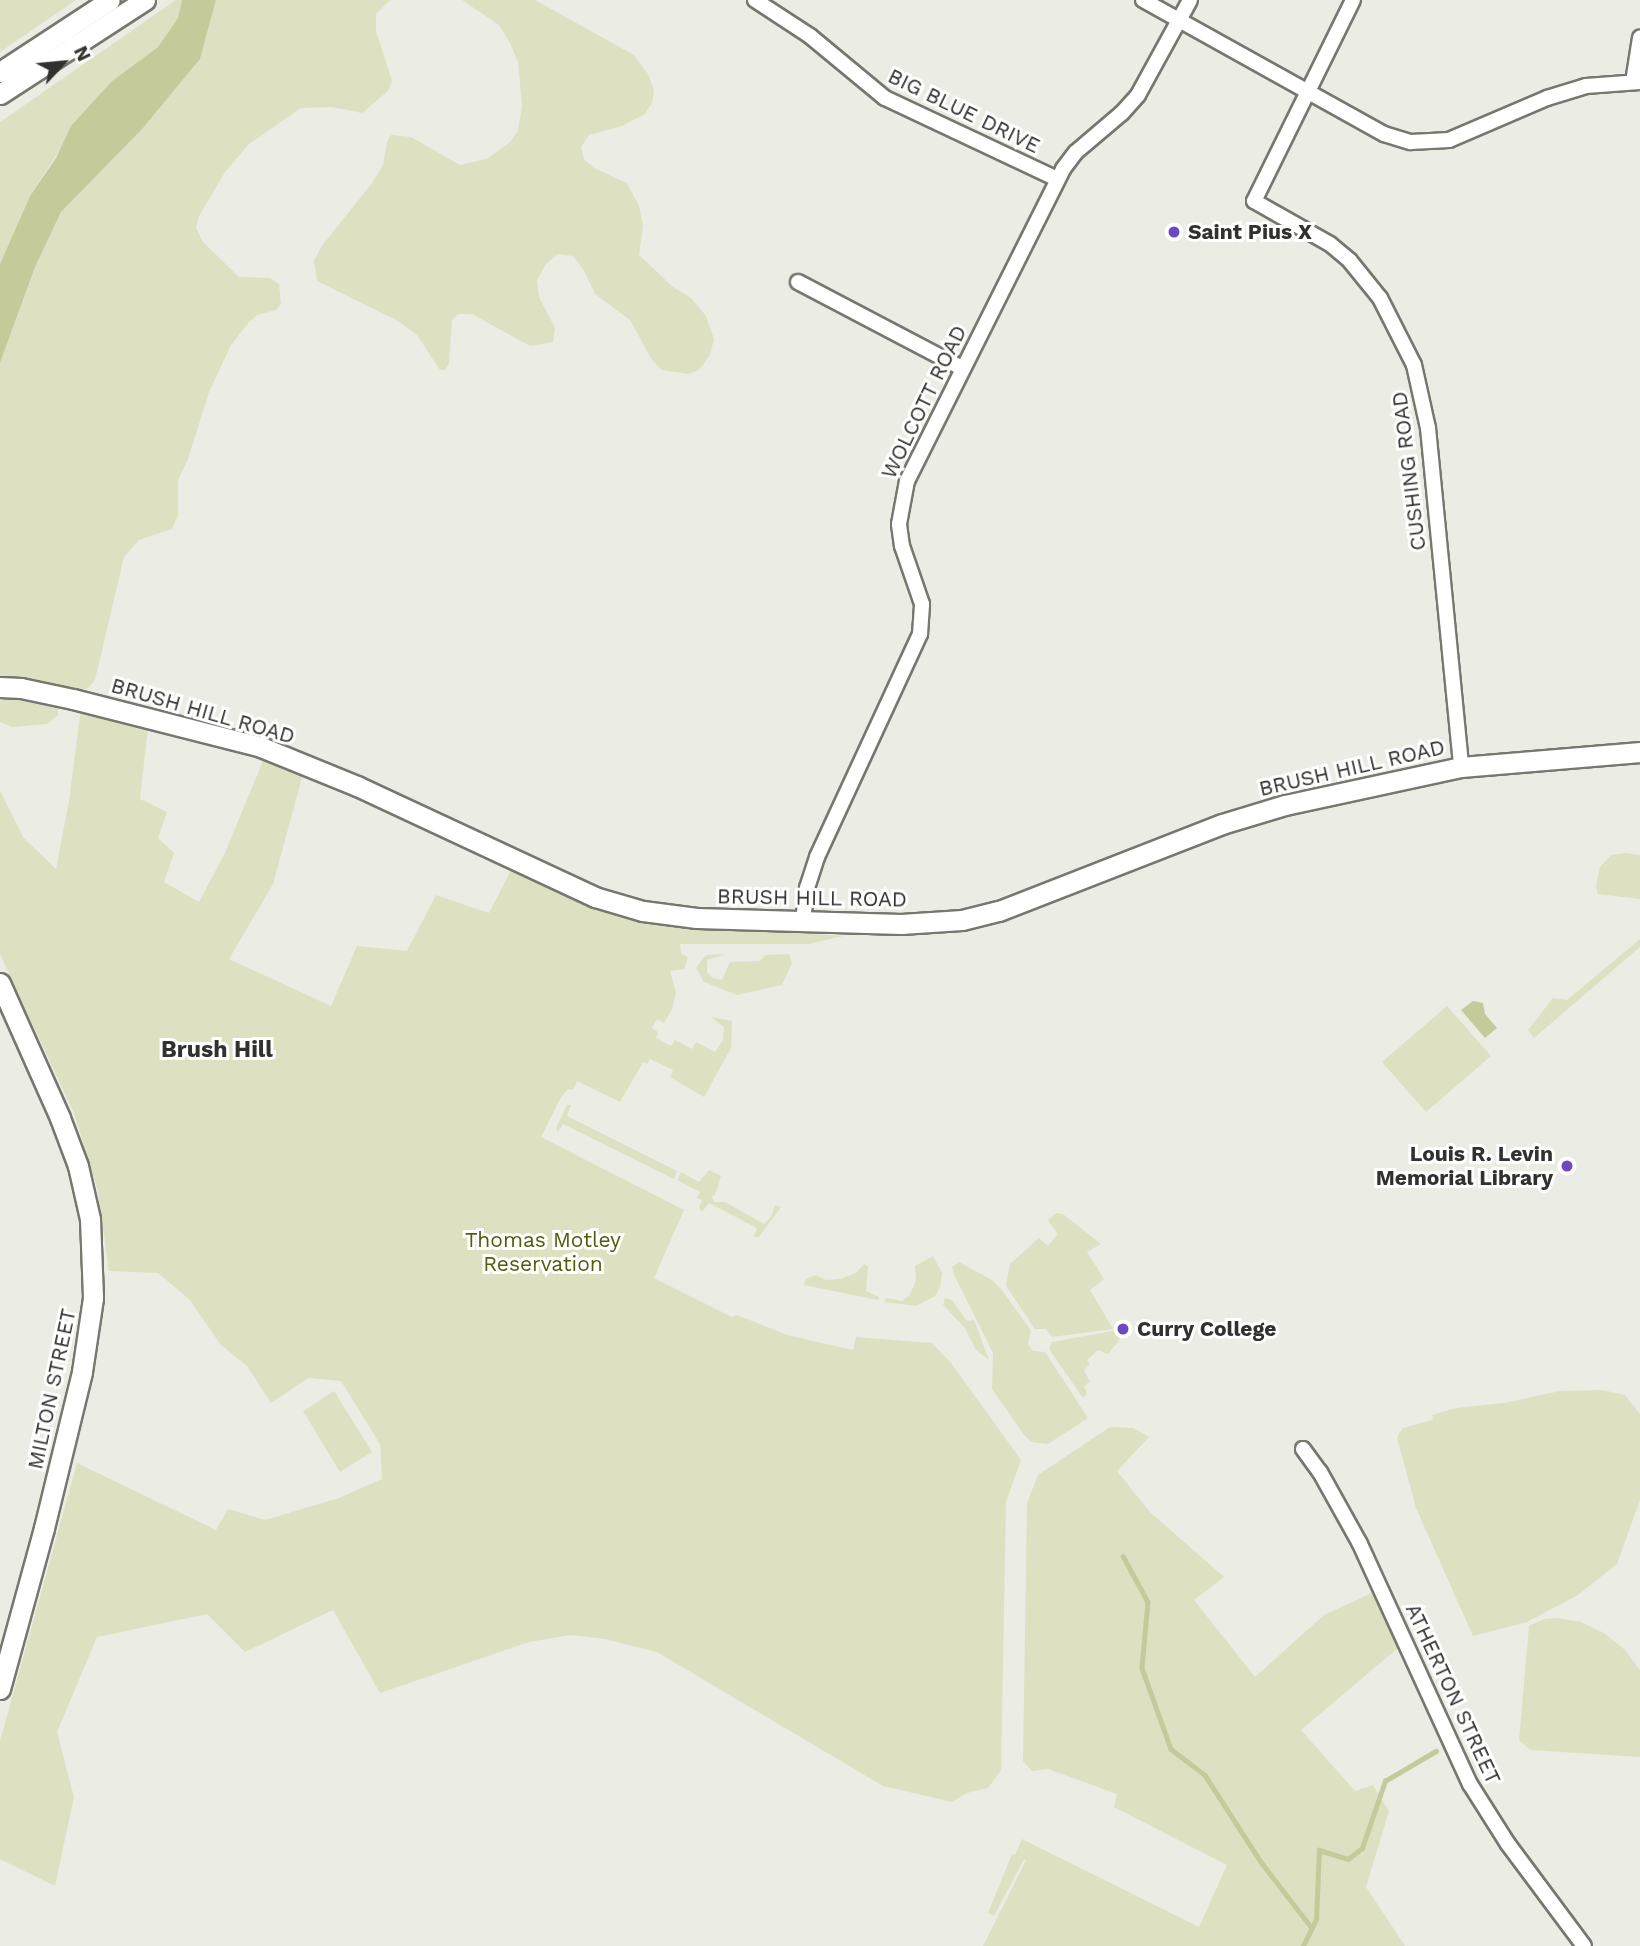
<!DOCTYPE html>
<html>
<head>
<meta charset="utf-8">
<style>
  body { margin:0 }
  #map { position:relative; width:1640px; height:1946px; overflow:hidden; background:#ebece3; font-family:"Work Sans",sans-serif }
  div>[style] { position:absolute }
  [style*='--x'] { left:calc(var(--x)*1px); top:calc(var(--y)*1px); width:calc(var(--w)*1px); rotate:calc(var(--a)*1deg) }
  .green>* { inset:0; background:#dde1c2 }
  .water>* { inset:0; background:#c4ca99 }
  .stream>* { height:4.5px; margin:-2.25px; padding:0 2.25px; transform-origin:2.25px; border-radius:2.25px; background:#c4ca99 }
  .roads { filter:drop-shadow(2px 0 #76776f) drop-shadow(-2px 0 #76776f) drop-shadow(0 2px #76776f) drop-shadow(0 -2px #76776f) }
  .street>* { height:14px; margin:-7px; padding:0 7px; transform-origin:7px; border-radius:7px; background:#fff }
  .secondary>* { height:19px; margin:-9.5px; padding:0 9.5px; transform-origin:9.5px; border-radius:9.5px; background:#fff }
  .dots>* { width:19px; height:19px; translate:-50% -50%; box-sizing:border-box; border:4px solid #fff; border-radius:50% }
  span { translate:-50% -50%; white-space:nowrap; text-align:center; line-height:1.15; -webkit-text-stroke:6px #fff; paint-order:stroke }
  .street-label { font-size:21px; color:#31322e }
  .poi-label { font-size:21px; color:#31322e; font-weight:700 }
  .left { translate:0 -50%; text-align:left }
  .right { translate:-100% -50%; text-align:right }
  .park-label { font-size:21px; color:#565b0c }
  .neighbourhood-label { font-size:23px; color:#31322e; font-weight:700 }
  .north { position:absolute; left:28px; top:28px; width:70px; height:70px; -webkit-text-stroke:5px #fff; paint-order:stroke; rotate:64deg; font-size:19px; font-weight:700; line-height:28px; text-align:center; color:#31322e }
  .north::after { content:''; display:block; margin:auto; width:24px; height:32px; background:#31322e; clip-path:polygon(50% 0,100% 100%,50% 72%,0 100%) }
</style>
</head>
<body>
<div id="map">
  <div class="green">
    <div style="clip-path:polygon(0 0,76px 0,0 52px)"></div>
    <div style="clip-path:polygon(176px 0,182px 0,178px 18px,158px 47px,112px 81px,83px 114px,30px 196px,0 264px,0 122px)"></div>
    <div style="clip-path:polygon(216px 0,390px 0,376px 14px,376px 31px,392px 81px,388px 91px,362px 113px,332px 107px,301px 108px,249px 144px,225px 172px,199px 216px,196px 228px,203px 242px,239px 277px,270px 278px,279px 284px,281px 304px,276px 310px,257px 315px,249px 322px,231px 345px,209px 392px,188px 459px,178px 480px,178px 515px,172px 529px,139px 540px,124px 557px,95px 680px,88px 688px,80px 690px,40px 680px,0 677px,0 363px,35px 267px,61px 212px,143px 128px,200px 59px)"></div>
    <div style="clip-path:polygon(462px 0,535px 0,634px 55px,648px 74px,654px 90px,652px 103px,645px 114px,622px 126px,589px 135px,581px 147px,584px 159px,594px 168px,627px 183px,639px 206px,643px 226px,639px 255px,673px 287px,691px 298px,706px 316px,714px 339px,710px 355px,699px 370px,688px 374px,662px 370px,652px 360px,630px 320px,595px 294px,583px 269px,573px 256px,558px 254px,546px 264px,537px 280px,539px 297px,555px 328px,553px 342px,530px 346px,472px 314px,458px 314px,452px 320px,449px 364px,445px 370px,440px 370px,417px 335px,398px 321px,317px 281px,314px 261px,321px 247px,372px 183px,383px 165px,387px 142px,391px 135px,411px 137px,460px 165px,487px 159px,509px 143px,518px 131px,522px 106px,518px 62px,510px 43px,499px 25px)"></div>
    <div style="clip-path:polygon(17px 695px,58px 703px,58px 715px,47px 724px,12px 727px,0 722px,0 696px)"></div>
    <div style="clip-path:polygon(81px 709px,148px 727px,140px 799px,167px 812px,158px 838px,174px 853px,164px 882px,199px 902px,224px 855px,263px 761px,303px 774px,273px 884px,229px 959px,331px 1006px,357px 946px,407px 951px,436px 895px,489px 913px,511px 870px,596px 908px,659px 924px,843px 936px,809px 944px,680px 944px,681px 954px,688px 957px,684px 969px,670px 971px,676px 992px,672px 1009px,664px 1023px,657px 1019px,652px 1028px,658px 1032px,656px 1038px,671px 1046px,675px 1040px,692px 1049px,696px 1042px,715px 1052px,723px 1040px,724px 1027px,711px 1017px,732px 1021px,731px 1048px,704px 1097px,670px 1077px,673px 1070px,650px 1059px,647px 1064px,643px 1062px,620px 1102px,577px 1081px,573px 1090px,568px 1089px,561px 1097px,541px 1137px,684px 1210px,654px 1278px,732px 1317px,737px 1315px,787px 1335px,853px 1350px,856px 1337px,932px 1343px,951px 1363px,1021px 1460px,1006px 1502px,1001px 1770px,988px 1788px,967px 1793px,952px 1802px,883px 1786px,657px 1652px,605px 1639px,571px 1635px,529px 1642px,380px 1693px,333px 1610px,245px 1652px,207px 1614px,97px 1637px,57px 1732px,74px 1797px,55px 1886px,0 1859px,0 1741px,77px 1463px,216px 1530px,228px 1509px,265px 1520px,339px 1498px,382px 1479px,380px 1444px,341px 1381px,308px 1378px,271px 1403px,247px 1366px,220px 1344px,190px 1300px,158px 1273px,109px 1271px,98px 1191px,74px 1113px,0 954px,0 791px,23px 837px,56px 869px,69px 801px)"></div>
    <div style="clip-path:polygon(1626px 853px,1640px 855px,1640px 899px,1598px 894px,1596px 886px,1600px 867px,1611px 855px)"></div>
    <div style="clip-path:polygon(1640px 939px,1640px 947px,1534px 1038px,1528px 1030px,1553px 998px,1567px 1000px)"></div>
    <div style="clip-path:polygon(726px 954px,707px 960px,707px 972px,713px 978px,722px 980px,730px 962px,759px 961px,766px 955px,789px 954px,792px 963px,782px 985px,737px 995px,704px 982px,696px 968px,706px 955px)"></div>
    <div style="clip-path:polygon(1447px 1006px,1491px 1056px,1426px 1112px,1382px 1062px)"></div>
    <div style="clip-path:polygon(567px 1105px,571px 1105px,567px 1116px,677px 1171px,674px 1179px,563px 1124px,558px 1132px,556px 1128px)"></div>
    <div style="clip-path:polygon(709px 1170px,721px 1176px,715px 1195px,712px 1196px,714px 1202px,725px 1202px,764px 1224px,771px 1217px,775px 1205px,781px 1207px,759px 1237px,754px 1237px,757px 1228px,709px 1203px,702px 1212px,699px 1208px,702px 1200px,697px 1198px,700px 1192px,677px 1180px,681px 1172px,699px 1182px)"></div>
    <div style="clip-path:polygon(1056px 1213px,1063px 1214px,1101px 1244px,1087px 1252px,1104px 1279px,1090px 1290px,1113px 1329px,1052px 1337px,1046px 1329px,1035px 1329px,1006px 1286px,1010px 1264px,1039px 1238px,1048px 1246px,1058px 1234px,1048px 1220px)"></div>
    <div style="clip-path:polygon(933px 1256px,942px 1273px,940px 1287px,935px 1296px,916px 1306px,885px 1302px,886px 1298px,902px 1301px,910px 1295px,916px 1280px,915px 1266px)"></div>
    <div style="clip-path:polygon(959px 1262px,992px 1280px,1002px 1290px,1031px 1331px,1028px 1344px,1033px 1351px,1045px 1352px,1088px 1418px,1048px 1444px,1032px 1442px,1025px 1436px,992px 1389px,993px 1353px,955px 1277px,952px 1267px)"></div>
    <div style="clip-path:polygon(864px 1264px,868px 1266px,866px 1291px,879px 1297px,878px 1300px,804px 1285px,806px 1279px,816px 1275px,826px 1280px,840px 1279px,856px 1273px)"></div>
    <div style="clip-path:polygon(945px 1298px,952px 1300px,967px 1321px,974px 1320px,989px 1360px,976px 1350px,965px 1328px,943px 1305px)"></div>
    <div style="clip-path:polygon(1129px 1328px,1108px 1354px,1098px 1350px,1087px 1360px,1090px 1364px,1084px 1370px,1090px 1382px,1084px 1386px,1087px 1394px,1083px 1398px,1049px 1349px,1052px 1342px)"></div>
    <div style="clip-path:polygon(1602px 1390px,1625px 1395px,1640px 1414px,1640px 1500px,1617px 1564px,1578px 1595px,1527px 1622px,1473px 1636px,1416px 1508px,1397px 1438px,1400px 1432px,1403px 1428px,1433px 1420px,1432px 1415px,1456px 1408px,1504px 1403px,1560px 1391px)"></div>
    <div style="clip-path:polygon(334px 1391px,372px 1452px,340px 1472px,303px 1411px)"></div>
    <div style="clip-path:polygon(1110px 1427px,1133px 1428px,1149px 1437px,1117px 1471px,1150px 1512px,1224px 1577px,1194px 1600px,1255px 1677px,1324px 1615px,1372px 1593px,1398px 1648px,1301px 1730px,1355px 1791px,1373px 1785px,1389px 1811px,1366px 1887px,1405px 1946px,983px 1946px,1026px 1860px,1024px 1859px,994px 1916px,988px 1913px,1012px 1854px,1015px 1855px,1022px 1839px,1199px 1927px,1227px 1865px,1114px 1807px,1117px 1794px,1048px 1769px,1032px 1771px,1023px 1761px,1027px 1503px,1038px 1475px)"></div>
    <div style="clip-path:polygon(1556px 1618px,1581px 1622px,1604px 1633px,1625px 1650px,1640px 1670px,1640px 1757px,1530px 1750px,1519px 1740px,1529px 1626px,1544px 1619px)"></div>
  </div>
  <div class="water">
    <div style="clip-path:polygon(182px 0,216px 0,200px 59px,143px 128px,61px 212px,35px 267px,0 363px,0 264px,30px 196px,56px 158px,71px 126px,112px 81px,158px 47px,178px 18px)"></div>
    <div style="clip-path:polygon(1473px 1001px,1483px 1003px,1485px 1014px,1497px 1028px,1485px 1038px,1461px 1010px)"></div>
  </div>
  <div class="stream">
    <div style="--x:1123;--y:1556;--w:52;--a:61.5"></div>
    <div style="--x:1148;--y:1602;--w:66;--a:95.2"></div>
    <div style="--x:1142;--y:1668;--w:86;--a:70.3"></div>
    <div style="--x:1171;--y:1749;--w:43;--a:37.4"></div>
    <div style="--x:1205;--y:1775;--w:103;--a:57.2"></div>
    <div style="--x:1261;--y:1862;--w:83;--a:52.3"></div>
    <div style="--x:1303;--y:1946;--w:30;--a:-64"></div>
    <div style="--x:1316;--y:1919;--w:69;--a:-87.5"></div>
    <div style="--x:1319;--y:1850;--w:30;--a:17"></div>
    <div style="--x:1348;--y:1859;--w:18;--a:-38"></div>
    <div style="--x:1362;--y:1848;--w:71;--a:-71.1"></div>
    <div style="--x:1385;--y:1781;--w:59;--a:-30.5"></div>
  </div>
  <div class="roads">
    <div class="street">
      <div style="--x:755;--y:0;--w:66;--a:33.2"></div>
      <div style="--x:810;--y:36;--w:97;--a:39.6"></div>
      <div style="--x:885;--y:98;--w:190;--a:25.2"></div>
      <div style="--x:1143;--y:0;--w:276;--a:29.1"></div>
      <div style="--x:1384;--y:134;--w:28;--a:17"></div>
      <div style="--x:1411;--y:142;--w:38;--a:-3"></div>
      <div style="--x:1449;--y:140;--w:107;--a:-23.2"></div>
      <div style="--x:1547;--y:98;--w:41;--a:-17.1"></div>
      <div style="--x:1586;--y:86;--w:54;--a:-4.2"></div>
      <div style="--x:1353;--y:0;--w:224;--a:116.2"></div>
      <div style="--x:1254;--y:201;--w:87;--a:29.5"></div>
      <div style="--x:1330;--y:244;--w:26;--a:40"></div>
      <div style="--x:1350;--y:261;--w:48;--a:51"></div>
      <div style="--x:1380;--y:298;--w:75;--a:63.1"></div>
      <div style="--x:1414;--y:365;--w:65;--a:77.5"></div>
      <div style="--x:1428;--y:428;--w:341;--a:84.4"></div>
      <div style="--x:1633;--y:82;--w:45;--a:-81"></div>
      <div style="--x:798;--y:282;--w:185;--a:27.7"></div>
      <div style="--x:803;--y:920;--w:32;--a:-83"></div>
      <div style="--x:807;--y:888;--w:33;--a:-72"></div>
      <div style="--x:817;--y:857;--w:246;--a:-65.2"></div>
      <div style="--x:920;--y:634;--w:30;--a:-86"></div>
      <div style="--x:922;--y:604;--w:61;--a:-109"></div>
      <div style="--x:902;--y:546;--w:22;--a:-98"></div>
      <div style="--x:899;--y:524;--w:44;--a:-79.5"></div>
      <div style="--x:907;--y:481;--w:349;--a:-63.4"></div>
      <div style="--x:1063;--y:169;--w:21;--a:-53"></div>
      <div style="--x:1076;--y:152;--w:60;--a:-40.3"></div>
      <div style="--x:1122;--y:113;--w:24;--a:-48"></div>
      <div style="--x:1138;--y:95;--w:108;--a:-61.3"></div>
      <div style="--x:1303;--y:1449;--w:29;--a:54"></div>
      <div style="--x:1320;--y:1472;--w:82;--a:60.9"></div>
      <div style="--x:1360;--y:1544;--w:264;--a:65.4"></div>
      <div style="--x:1470;--y:1784;--w:71;--a:57.7"></div>
      <div style="--x:1508;--y:1844;--w:127;--a:53.3"></div>
    </div>
    <div class="secondary">
      <div style="--x:0;--y:72;--w:131;--a:-33.2"></div>
      <div style="--x:0;--y:94;--w:173;--a:-33"></div>
      <div style="--x:0;--y:687;--w:21;--a:3"></div>
      <div style="--x:21;--y:688;--w:53;--a:11.9"></div>
      <div style="--x:73;--y:699;--w:194;--a:14.3"></div>
      <div style="--x:261;--y:747;--w:104;--a:22.1"></div>
      <div style="--x:357;--y:786;--w:263;--a:25"></div>
      <div style="--x:595;--y:897;--w:50;--a:16.3"></div>
      <div style="--x:643;--y:911;--w:54;--a:7.4"></div>
      <div style="--x:697;--y:918;--w:204;--a:1.7"></div>
      <div style="--x:901;--y:924;--w:61;--a:-3.8"></div>
      <div style="--x:962;--y:920;--w:38;--a:-14"></div>
      <div style="--x:999;--y:911;--w:239;--a:-21.3"></div>
      <div style="--x:1222;--y:824;--w:66;--a:-16.8"></div>
      <div style="--x:1285;--y:805;--w:180;--a:-12.2"></div>
      <div style="--x:1461;--y:767;--w:180;--a:-4.8"></div>
      <div style="--x:0;--y:983;--w:148;--a:66"></div>
      <div style="--x:60;--y:1118;--w:51;--a:69.4"></div>
      <div style="--x:78;--y:1166;--w:54;--a:77.2"></div>
      <div style="--x:90;--y:1219;--w:79;--a:87.8"></div>
      <div style="--x:93;--y:1298;--w:75;--a:98.5"></div>
      <div style="--x:82;--y:1372;--w:161;--a:103.7"></div>
      <div style="--x:44;--y:1528;--w:167;--a:105.3"></div>
    </div>
  </div>
  <div class="dots">
    <div style="left:1174px;top:232px;background:#6d48c0"></div>
    <div style="left:1567px;top:1166px;background:#6d48c0"></div>
    <div style="left:1123px;top:1329px;background:#6d48c0"></div>
  </div>
  <div class="street-label">
    <span style="left:964px;top:111px;rotate:26deg">BIG BLUE DRIVE</span>
    <span style="left:924px;top:402px;rotate:-64deg">WOLCOTT ROAD</span>
    <span style="left:1409px;top:471px;rotate:-97deg">CUSHING ROAD</span>
    <span style="left:203px;top:711px;rotate:16deg">BRUSH HILL ROAD</span>
    <span style="left:1352px;top:768px;rotate:-13deg">BRUSH HILL ROAD</span>
    <span style="left:812px;top:898px;rotate:1deg">BRUSH HILL ROAD</span>
    <span style="left:52px;top:1389px;rotate:-78deg">MILTON STREET</span>
    <span style="left:1453px;top:1694px;rotate:65deg">ATHERTON STREET</span>
  </div>
  <div class="poi-label">
    <span class="left" style="left:1188px;top:232px">Saint Pius X</span>
    <span class="right" style="left:1553px;top:1166px">Louis R. Levin<br>Memorial Library</span>
    <span class="left" style="left:1137px;top:1329px">Curry College</span>
  </div>
  <div class="park-label">
    <span style="left:543px;top:1252px">Thomas Motley<br>Reservation</span>
  </div>
  <div class="neighbourhood-label">
    <span style="left:217px;top:1050px">Brush Hill</span>
  </div>
  <div class="north">N</div>
</div>
</body>
</html>
